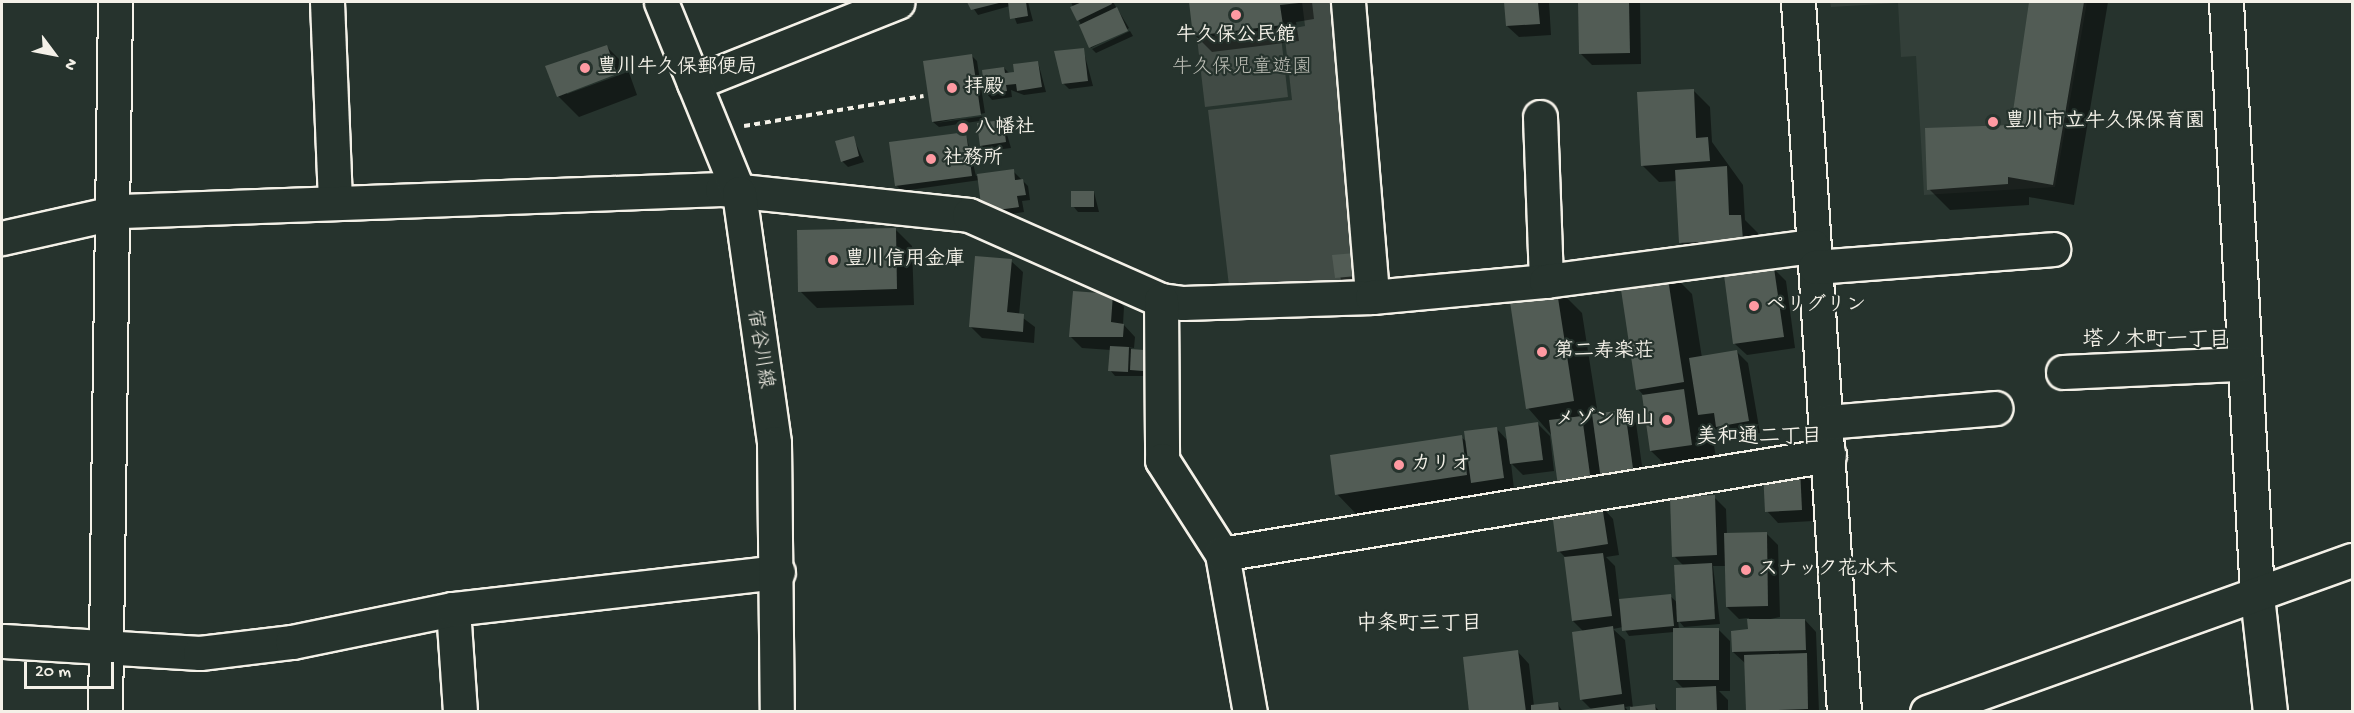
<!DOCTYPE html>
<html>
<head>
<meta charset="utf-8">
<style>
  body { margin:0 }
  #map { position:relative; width:2354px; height:713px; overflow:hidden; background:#26332d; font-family:"Gochi Hand","Klee One",sans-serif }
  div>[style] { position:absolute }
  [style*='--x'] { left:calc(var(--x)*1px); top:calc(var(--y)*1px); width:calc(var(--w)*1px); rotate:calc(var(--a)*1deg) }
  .built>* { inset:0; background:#333f39 }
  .green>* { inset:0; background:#414b45 }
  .shadow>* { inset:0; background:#0007 }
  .building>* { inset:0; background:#525c55 }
  .path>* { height:4px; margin-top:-2px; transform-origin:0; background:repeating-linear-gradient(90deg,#f4f1e8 0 6px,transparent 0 10.5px) }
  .roads { filter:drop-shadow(2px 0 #f4f1e8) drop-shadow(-2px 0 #f4f1e8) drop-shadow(0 2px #f4f1e8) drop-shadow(0 -2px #f4f1e8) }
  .minor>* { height:33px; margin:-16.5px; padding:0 16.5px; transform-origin:16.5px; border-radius:16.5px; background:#26332d }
  .major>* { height:33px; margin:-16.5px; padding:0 16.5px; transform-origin:16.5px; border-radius:16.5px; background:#26332d }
  .dots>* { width:16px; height:16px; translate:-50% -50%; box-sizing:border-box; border:3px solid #26332d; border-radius:50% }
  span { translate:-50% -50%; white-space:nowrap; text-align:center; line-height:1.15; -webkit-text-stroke:4.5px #26332d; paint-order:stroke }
  .poi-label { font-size:20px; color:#f4f1e8; font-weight:700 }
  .left { translate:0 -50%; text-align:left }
  .right { translate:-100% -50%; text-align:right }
  .park-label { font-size:20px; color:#bebfb7 }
  .street-label { font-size:20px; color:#f4f1e8 }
  .neighbourhood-label { font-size:21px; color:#f4f1e8; font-weight:700 }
  .frame { position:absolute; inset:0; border:3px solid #f4f1e8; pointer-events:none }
  .north { position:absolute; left:24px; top:24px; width:60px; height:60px; -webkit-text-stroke:4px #26332d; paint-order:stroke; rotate:122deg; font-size:16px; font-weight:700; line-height:24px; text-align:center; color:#f4f1e8 }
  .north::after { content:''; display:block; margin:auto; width:21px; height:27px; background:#f4f1e8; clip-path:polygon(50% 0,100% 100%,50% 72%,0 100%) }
  .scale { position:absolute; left:24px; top:662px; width:90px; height:27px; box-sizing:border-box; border:3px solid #f4f1e8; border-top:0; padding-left:8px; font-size:18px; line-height:21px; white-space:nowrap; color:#f4f1e8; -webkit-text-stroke:4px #26332d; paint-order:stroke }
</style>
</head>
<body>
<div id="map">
  <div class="built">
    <div style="clip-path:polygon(1830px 2px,2087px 2px,2055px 187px,1924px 195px,1916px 56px,1901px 57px,1898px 3px,1831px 7px)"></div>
  </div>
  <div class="green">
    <div style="clip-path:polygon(1302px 2px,1340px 2px,1363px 272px,1352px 290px,1230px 294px,1208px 110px,1292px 100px,1284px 30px,1305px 26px)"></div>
    <div style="clip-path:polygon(1280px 28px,1288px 97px,1205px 107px,1197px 38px)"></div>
  </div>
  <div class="shadow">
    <div style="clip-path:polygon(969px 2px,1028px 2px,1033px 21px,1017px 24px,1010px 6px,978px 15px)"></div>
    <div style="clip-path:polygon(1071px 2px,1113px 2px,1129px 28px,1091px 48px)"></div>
    <div style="clip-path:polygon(1190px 2px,1312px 2px,1314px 19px,1296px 22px,1299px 41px,1212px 52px,1195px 35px)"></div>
    <div style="clip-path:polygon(1506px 2px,1549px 2px,1551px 35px,1519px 37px,1507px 26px)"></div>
    <div style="clip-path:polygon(1580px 2px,1640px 2px,1641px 64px,1592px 65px,1580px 53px)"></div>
    <div style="clip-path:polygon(2031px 2px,2108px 2px,2074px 205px,2029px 197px,2029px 205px,1950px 210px,1929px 189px,2012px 126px)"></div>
    <div style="clip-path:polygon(1130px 31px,1133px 36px,1096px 53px,1092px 49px)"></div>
    <div style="clip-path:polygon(evenodd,606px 46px,627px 67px,637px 95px,579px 117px,558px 96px,606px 46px,624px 70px,625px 73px,567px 94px,567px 91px,624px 70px)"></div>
    <div style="clip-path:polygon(1083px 49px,1093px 86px,1069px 89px,1063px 83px)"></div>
    <div style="clip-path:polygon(971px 55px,977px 61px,985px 113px,936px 123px,985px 116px,986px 120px,939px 127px,933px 122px)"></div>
    <div style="clip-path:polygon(1038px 62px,1046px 92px,1024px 95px,1011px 90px,1012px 97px,992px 100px,987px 94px,1004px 68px,1010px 74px)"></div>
    <div style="clip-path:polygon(1693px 90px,1710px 107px,1712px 142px,1743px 185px,1745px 220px,1758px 233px,1759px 256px,1697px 260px,1681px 243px,1677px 181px,1659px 182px,1642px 165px)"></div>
    <div style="clip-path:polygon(1003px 121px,1011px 148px,987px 151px,981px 145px)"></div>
    <div style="clip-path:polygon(966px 134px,976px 176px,1013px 171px,1028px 186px,1030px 200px,1022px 201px,1024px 212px,990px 217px,980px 180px,902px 191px,896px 185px)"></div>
    <div style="clip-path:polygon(853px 137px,864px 162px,848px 167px,842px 161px)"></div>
    <div style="clip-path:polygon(1094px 192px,1099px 212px,1078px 212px,1073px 206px)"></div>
    <div style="clip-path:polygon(895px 229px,912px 246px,914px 305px,817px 308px,800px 291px)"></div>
    <div style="clip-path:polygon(1334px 256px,1362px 281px,1342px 283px)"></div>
    <div style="clip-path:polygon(1011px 261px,1023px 272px,1019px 315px,1035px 327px,1034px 343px,982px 338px,970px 326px)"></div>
    <div style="clip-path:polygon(1665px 267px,1692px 294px,1702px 358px,1737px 352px,1748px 363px,1760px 433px,1729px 438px,1711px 426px,1718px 471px,1678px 477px,1651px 451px,1645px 397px,1638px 389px)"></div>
    <div style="clip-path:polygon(1774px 269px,1786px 281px,1795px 348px,1747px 355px,1735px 344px,1725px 276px)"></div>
    <div style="clip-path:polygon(1555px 286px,1582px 313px,1598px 415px,1625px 411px,1636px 423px,1645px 487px,1602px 493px,1528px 408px)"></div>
    <div style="clip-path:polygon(1113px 295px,1124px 307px,1123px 324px,1135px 337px,1134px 348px,1128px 347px,1149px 357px,1148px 376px,1115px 376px,1110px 370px,1111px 350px,1082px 348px,1070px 336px)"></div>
    <div style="clip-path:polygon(1538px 424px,1550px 436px,1554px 471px,1523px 475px,1511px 463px,1514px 489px,1492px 492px,1493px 501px,1363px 521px,1337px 494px,1461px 437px,1467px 442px,1496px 428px,1508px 441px)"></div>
    <div style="clip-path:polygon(1799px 470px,1811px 481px,1813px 521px,1778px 523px,1767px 511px)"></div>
    <div style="clip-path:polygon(1714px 497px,1726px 509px,1727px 535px,1766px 533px,1778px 545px,1780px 617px,1761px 621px,1805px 620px,1816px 632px,1819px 712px,1748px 710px,1745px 663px,1733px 652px,1750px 631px,1749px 618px,1739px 619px,1727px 607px,1726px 566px,1713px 566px,1720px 624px,1684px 627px,1678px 620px,1679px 629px,1718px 629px,1730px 641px,1730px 691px,1719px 691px,1728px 700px,1728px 712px,1678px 712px,1684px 689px,1675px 680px,1674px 632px,1629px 636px,1623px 627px,1613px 629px,1625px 640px,1633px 708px,1654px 705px,1660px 712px,1632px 712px,1631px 706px,1625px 707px,1629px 712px,1582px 712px,1592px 710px,1581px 699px,1584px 632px,1573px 621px,1565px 557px,1559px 551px,1602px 507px,1613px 519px,1619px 555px,1606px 557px,1615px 566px,1619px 601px,1670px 596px,1678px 603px,1684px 566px,1674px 556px)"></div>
    <div style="clip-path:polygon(1518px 652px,1529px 664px,1534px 706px,1557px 703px,1563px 712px,1471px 712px)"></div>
  </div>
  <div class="building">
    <div style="clip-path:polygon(967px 2px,1003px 2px,971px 10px)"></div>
    <div style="clip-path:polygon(1008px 2px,1026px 2px,1028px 16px,1010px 19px)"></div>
    <div style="clip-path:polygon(1082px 2px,1111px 2px,1112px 4px,1077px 21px,1070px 7px)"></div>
    <div style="clip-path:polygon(1189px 2px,1299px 2px,1299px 3px,1280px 5px,1283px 25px,1193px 36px)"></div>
    <div style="clip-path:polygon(1504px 2px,1538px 2px,1540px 24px,1506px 26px)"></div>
    <div style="clip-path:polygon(1578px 2px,1629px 2px,1630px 53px,1579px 54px)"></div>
    <div style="clip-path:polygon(2029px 2px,2084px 2px,2053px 185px,2008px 177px,2008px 184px,1927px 190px,1925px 128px,2011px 125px)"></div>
    <div style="clip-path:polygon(1117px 7px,1128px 31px,1089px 48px,1079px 25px)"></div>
    <div style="clip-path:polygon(607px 45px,617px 74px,557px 97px,545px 66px)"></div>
    <div style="clip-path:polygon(1084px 48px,1088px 81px,1062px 84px,1054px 51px)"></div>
    <div style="clip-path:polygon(972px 54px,981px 115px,932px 122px,923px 61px)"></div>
    <div style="clip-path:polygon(1038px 61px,1042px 87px,1017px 91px,1016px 84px,1006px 85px,1007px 91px,985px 95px,982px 70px,1004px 67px,1005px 73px,1014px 72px,1013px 64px)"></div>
    <div style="clip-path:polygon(1694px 89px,1696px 138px,1708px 137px,1710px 161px,1641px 166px,1637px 92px)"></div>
    <div style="clip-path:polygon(1003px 120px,1006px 142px,980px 146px,977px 123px)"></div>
    <div style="clip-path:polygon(966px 132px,972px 176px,895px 186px,889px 142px)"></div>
    <div style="clip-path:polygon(854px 136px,859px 156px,841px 162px,835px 141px)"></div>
    <div style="clip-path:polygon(1727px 166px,1729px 215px,1741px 215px,1743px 240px,1679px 243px,1675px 170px)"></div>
    <div style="clip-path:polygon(1014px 169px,1015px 180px,1023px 179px,1026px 195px,1017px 196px,1019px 207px,982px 212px,977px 174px)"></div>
    <div style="clip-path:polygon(1071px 191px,1094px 191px,1094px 207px,1071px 207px)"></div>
    <div style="clip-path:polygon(896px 228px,897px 289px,798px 292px,797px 230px)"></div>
    <div style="clip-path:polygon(1355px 253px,1357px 276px,1335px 278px,1332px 255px)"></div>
    <div style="clip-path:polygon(975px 256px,1012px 259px,1007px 312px,1024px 314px,1023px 332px,969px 327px)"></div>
    <div style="clip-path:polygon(1666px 266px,1684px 382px,1636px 390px,1620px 283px)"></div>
    <div style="clip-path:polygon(1774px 268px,1784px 337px,1733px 344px,1724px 275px)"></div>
    <div style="clip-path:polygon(1556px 285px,1574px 401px,1526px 409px,1510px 302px)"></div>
    <div style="clip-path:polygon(1073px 291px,1113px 294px,1111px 322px,1124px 324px,1123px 337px,1069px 337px)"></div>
    <div style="clip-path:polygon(1110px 346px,1129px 347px,1128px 372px,1108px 371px)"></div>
    <div style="clip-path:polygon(1131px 349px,1144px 350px,1143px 371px,1130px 370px)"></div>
    <div style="clip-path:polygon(1737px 350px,1749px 421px,1716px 427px,1714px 413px,1698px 415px,1689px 358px)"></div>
    <div style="clip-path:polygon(1684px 389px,1692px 445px,1650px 451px,1642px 395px)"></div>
    <div style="clip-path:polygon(1625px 410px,1634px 476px,1601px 480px,1592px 414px)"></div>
    <div style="clip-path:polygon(1582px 416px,1591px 482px,1558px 486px,1549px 420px)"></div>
    <div style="clip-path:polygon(1538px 422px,1543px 460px,1510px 464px,1505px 427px)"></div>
    <div style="clip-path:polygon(1497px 427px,1504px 478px,1471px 483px,1464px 431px)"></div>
    <div style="clip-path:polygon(1462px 435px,1467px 475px,1335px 495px,1330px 455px)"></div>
    <div style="clip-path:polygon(1800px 468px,1802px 510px,1765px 512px,1763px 470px)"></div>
    <div style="clip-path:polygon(1715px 495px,1717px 555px,1672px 557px,1670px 497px)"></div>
    <div style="clip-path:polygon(1602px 505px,1608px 544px,1557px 552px,1552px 512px)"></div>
    <div style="clip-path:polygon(1767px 532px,1768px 606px,1726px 607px,1724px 533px)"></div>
    <div style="clip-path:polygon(1603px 553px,1612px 616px,1572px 621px,1564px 557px)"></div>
    <div style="clip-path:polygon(1712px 563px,1715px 619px,1677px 622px,1674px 565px)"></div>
    <div style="clip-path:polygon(1671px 594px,1674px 626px,1622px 631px,1619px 599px)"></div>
    <div style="clip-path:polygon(1747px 619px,1805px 619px,1806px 650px,1732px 652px,1731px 631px,1748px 629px)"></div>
    <div style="clip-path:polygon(1613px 626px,1622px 694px,1580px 700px,1572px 632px)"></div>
    <div style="clip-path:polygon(1673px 628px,1719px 628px,1719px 680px,1673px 680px)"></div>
    <div style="clip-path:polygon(1518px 650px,1526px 712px,1469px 712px,1463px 657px)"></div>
    <div style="clip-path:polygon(1807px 653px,1808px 709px,1746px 711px,1744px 655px)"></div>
    <div style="clip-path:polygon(1716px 686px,1717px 712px,1676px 712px,1676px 688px)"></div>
    <div style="clip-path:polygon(1558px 702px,1559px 712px,1531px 712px,1531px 705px)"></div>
    <div style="clip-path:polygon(1624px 704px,1625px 712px,1581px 712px,1581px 710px)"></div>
    <div style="clip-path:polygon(1655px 704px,1656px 712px,1630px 712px,1630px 707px)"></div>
  </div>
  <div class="path">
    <div style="--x:744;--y:126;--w:182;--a:-9.5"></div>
  </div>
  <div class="roads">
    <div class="minor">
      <div style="--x:327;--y:2;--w:197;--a:87.7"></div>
      <div style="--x:1348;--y:2;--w:296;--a:85.3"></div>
      <div style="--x:1798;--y:2;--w:711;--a:86.29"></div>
      <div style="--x:2226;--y:2;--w:595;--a:87.01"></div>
      <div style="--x:2257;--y:596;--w:117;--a:83.6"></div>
      <div style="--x:694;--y:83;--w:219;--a:-21.7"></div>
      <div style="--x:1540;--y:117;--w:164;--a:87.9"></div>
      <div style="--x:2;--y:238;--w:123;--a:-12.7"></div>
      <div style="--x:122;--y:211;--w:600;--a:-2.1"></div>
      <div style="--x:722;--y:189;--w:248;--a:6"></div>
      <div style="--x:969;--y:215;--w:210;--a:23.9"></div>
      <div style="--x:1161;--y:300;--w:22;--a:8"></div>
      <div style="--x:1183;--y:303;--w:189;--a:-1.8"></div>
      <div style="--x:1372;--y:297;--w:175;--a:-5.3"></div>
      <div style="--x:1546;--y:281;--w:269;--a:-7.5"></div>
      <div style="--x:1815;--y:267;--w:239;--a:-4.3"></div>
      <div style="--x:1161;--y:300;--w:160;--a:89.6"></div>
      <div style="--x:1162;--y:460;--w:112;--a:57.4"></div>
      <div style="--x:1222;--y:554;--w:160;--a:80"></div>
      <div style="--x:2063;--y:372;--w:179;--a:-2.6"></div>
      <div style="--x:1826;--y:422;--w:170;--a:-4.7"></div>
      <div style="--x:1222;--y:554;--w:615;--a:-9.26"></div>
      <div style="--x:453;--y:609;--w:103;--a:86.1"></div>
      <div style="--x:4;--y:641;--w:196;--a:3.5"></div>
      <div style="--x:200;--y:653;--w:93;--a:-6.8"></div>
      <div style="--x:292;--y:642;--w:164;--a:-11.6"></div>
      <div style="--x:453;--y:609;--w:327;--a:-6.5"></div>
      <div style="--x:105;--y:712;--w:710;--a:-89.19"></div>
      <div style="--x:1927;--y:712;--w:451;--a:-19.7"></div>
    </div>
    <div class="major">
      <div style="--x:661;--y:2;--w:206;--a:67.8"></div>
      <div style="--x:739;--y:193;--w:252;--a:82"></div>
      <div style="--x:774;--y:443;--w:269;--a:89.4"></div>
    </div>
  </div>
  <div class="dots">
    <div style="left:1236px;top:15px;background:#ff9aa2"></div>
    <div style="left:585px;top:68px;background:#ff9aa2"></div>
    <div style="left:952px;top:88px;background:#ff9aa2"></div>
    <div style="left:1993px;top:122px;background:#ff9aa2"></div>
    <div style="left:963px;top:128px;background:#ff9aa2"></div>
    <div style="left:931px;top:159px;background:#ff9aa2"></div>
    <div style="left:833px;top:260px;background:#ff9aa2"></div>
    <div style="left:1754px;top:306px;background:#ff9aa2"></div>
    <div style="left:1542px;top:352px;background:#ff9aa2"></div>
    <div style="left:1667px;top:420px;background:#ff9aa2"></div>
    <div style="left:1399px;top:465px;background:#ff9aa2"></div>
    <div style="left:1746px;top:570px;background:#ff9aa2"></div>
  </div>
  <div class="poi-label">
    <span style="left:1236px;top:36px">牛久保公民館</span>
    <span class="left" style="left:597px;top:68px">豊川牛久保郵便局</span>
    <span class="left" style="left:964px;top:88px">拝殿</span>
    <span class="left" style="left:2005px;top:122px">豊川市立牛久保保育園</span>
    <span class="left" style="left:975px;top:128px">八幡社</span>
    <span class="left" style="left:943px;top:159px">社務所</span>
    <span class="left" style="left:845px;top:260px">豊川信用金庫</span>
    <span class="left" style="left:1766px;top:306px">ペリグリン</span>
    <span class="left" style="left:1554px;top:352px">第二寿楽荘</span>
    <span class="right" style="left:1655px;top:420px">メゾン陶山</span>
    <span class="left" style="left:1411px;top:465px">カリオ</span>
    <span class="left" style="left:1758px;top:570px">スナック花水木</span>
  </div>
  <div class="park-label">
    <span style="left:1242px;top:68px">牛久保児童遊園</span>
  </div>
  <div class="street-label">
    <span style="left:759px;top:349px;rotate:81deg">宿谷川線</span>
  </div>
  <div class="neighbourhood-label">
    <span style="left:2156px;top:342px">塔ノ木町一丁目</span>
    <span style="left:1759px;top:439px">美和通二丁目</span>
    <span style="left:1419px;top:626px">中条町三丁目</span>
  </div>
  <div class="frame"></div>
  <div class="north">N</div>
  <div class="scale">20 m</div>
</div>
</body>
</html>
